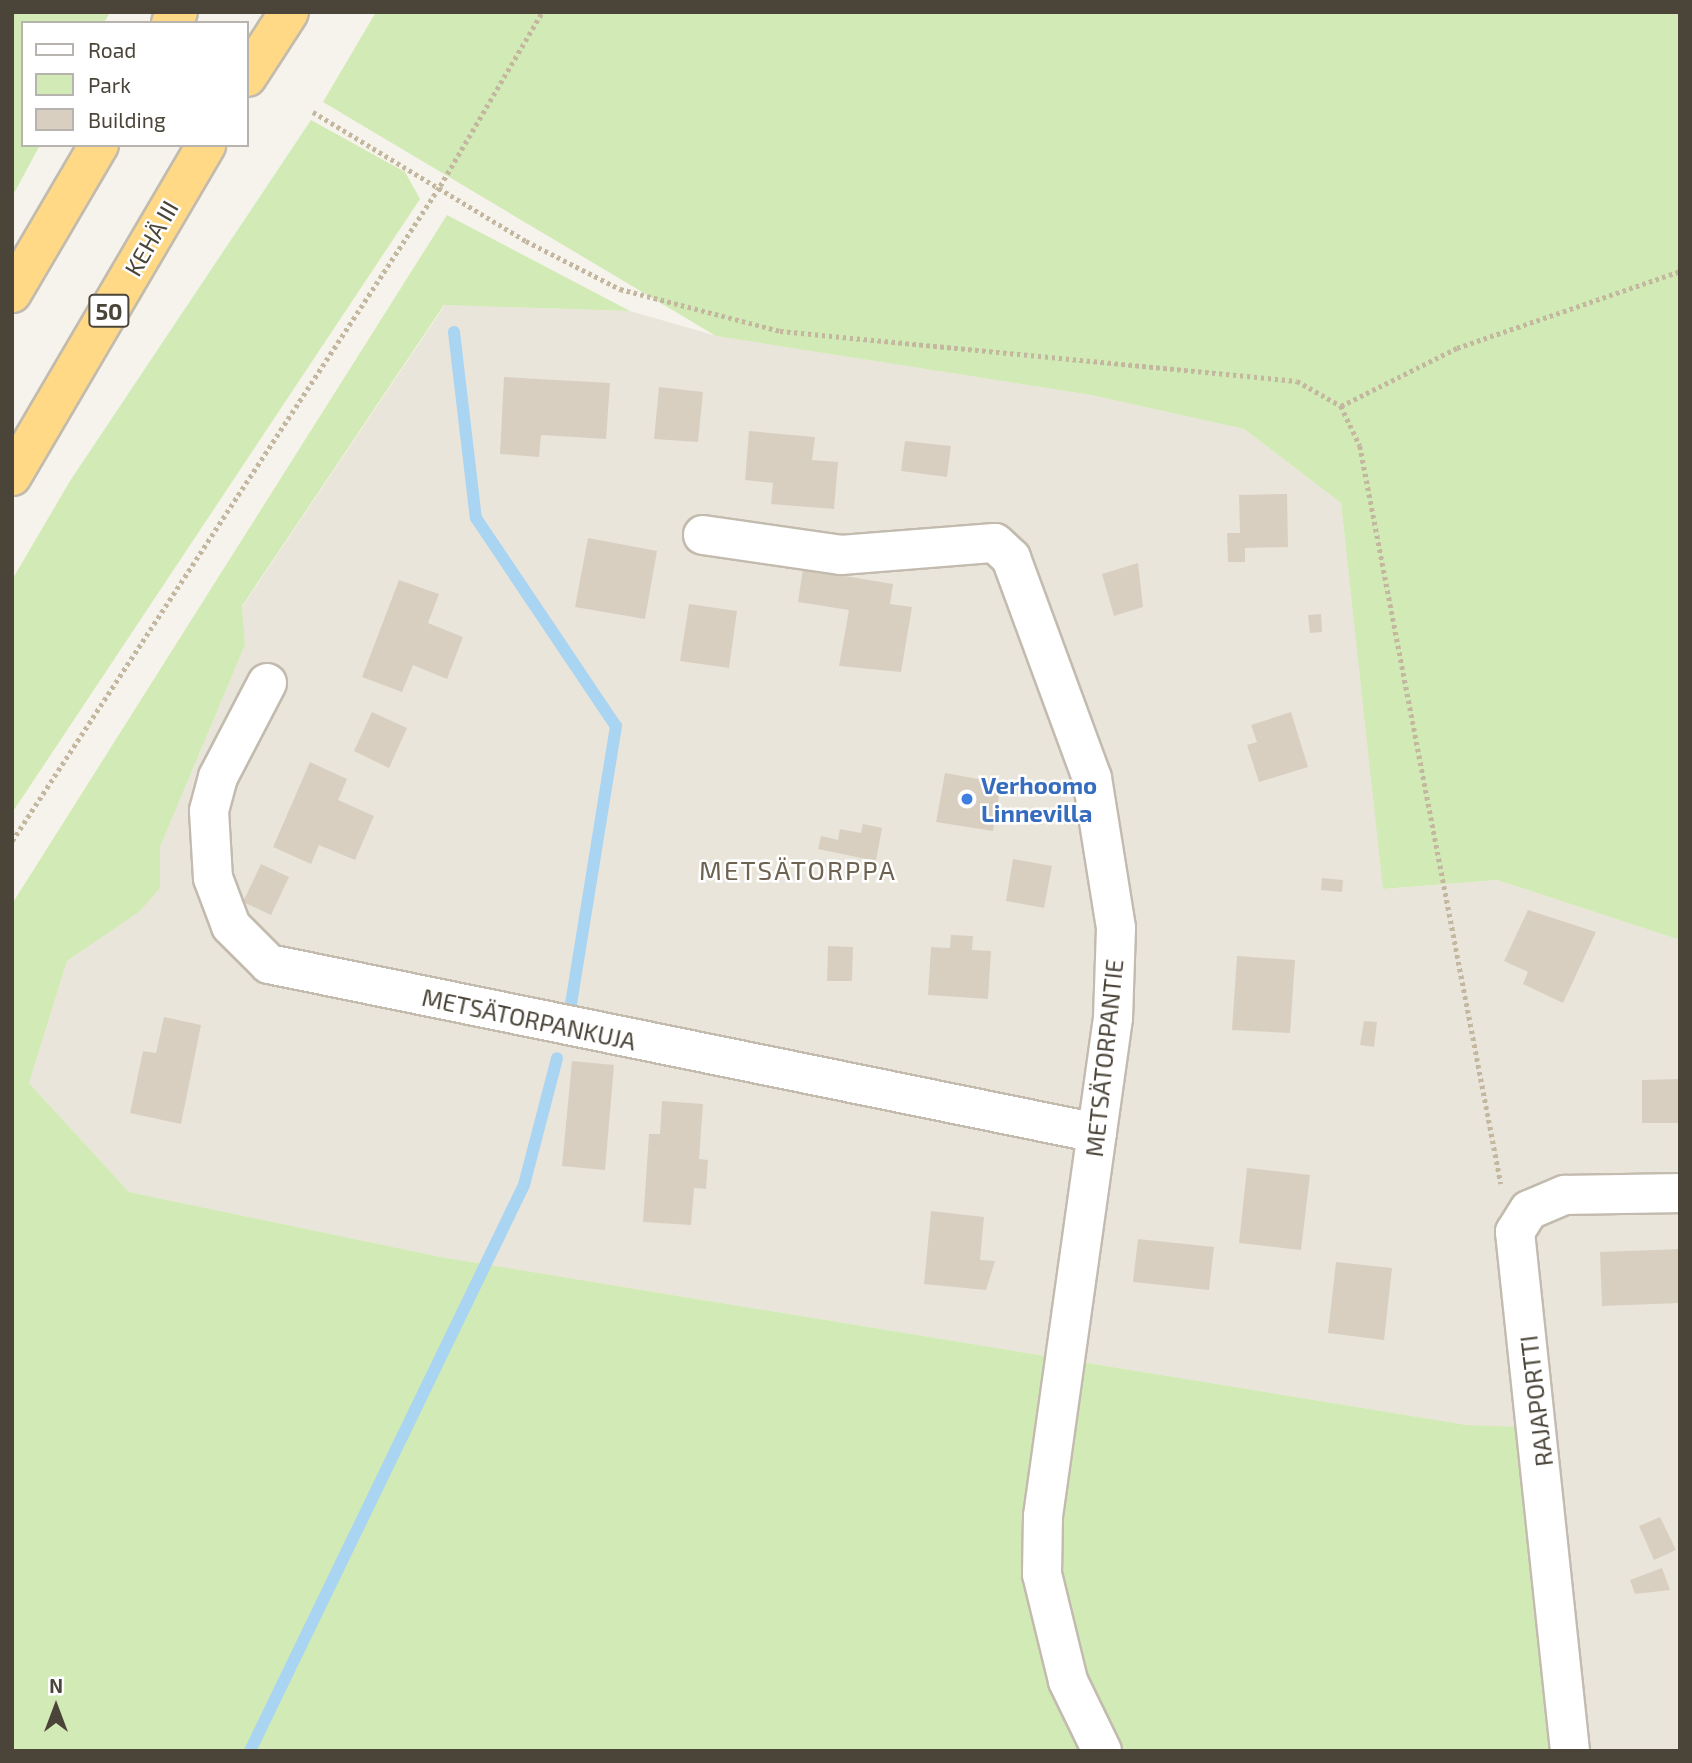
<!DOCTYPE html>
<html>
<head>
<meta charset="utf-8">
<style>
  body { margin:0 }
  #map { position:relative; width:1692px; height:1763px; overflow:hidden; background:#f6f3ec; font-family:"Exo 2",sans-serif }
  div>[style] { position:absolute }
  [style*='--x'] { left:calc(var(--x)*1px); top:calc(var(--y)*1px); width:calc(var(--w)*1px); rotate:calc(var(--a)*1deg) }
  .residential>* { inset:0; background:#eae5da }
  .green>* { inset:0; background:#d2eab5 }
  .stream>* { height:12px; margin:-6px; padding:0 6px; transform-origin:6px; border-radius:6px; background:#a9d4f2 }
  .building>* { inset:0; background:#d8cfc1 }
  .path>* { height:4.5px; margin-top:-2.25px; transform-origin:0; background:repeating-linear-gradient(90deg,#c4b79f 0 3.5px,transparent 0 7px) }
  .roads { filter:drop-shadow(2px 0 #c2bbae) drop-shadow(-2px 0 #c2bbae) drop-shadow(0 2px #c2bbae) drop-shadow(0 -2px #c2bbae) }
  .minor>* { height:38px; margin:-19px; padding:0 19px; transform-origin:19px; border-radius:19px; background:#fff }
  .trunk>* { height:38px; margin:-19px; padding:0 19px; transform-origin:19px; border-radius:19px; background:#ffd985 }
  .dots>* { width:19px; height:19px; translate:-50% -50%; box-sizing:border-box; border:4px solid #fff; border-radius:50% }
  span { translate:-50% -50%; white-space:nowrap; text-align:center; line-height:1.15; -webkit-text-stroke:5px #fff; paint-order:stroke }
  .shield-label span { padding:2px 5px; background:#fff; border:2px solid; border-radius:5px; -webkit-text-stroke-width:0 }
  .shield-label { font-size:23px; color:#4b4439; font-weight:700 }
  .street-label { font-size:24px; color:#4b4439 }
  .shop-label { font-size:24px; color:#366cbe; font-weight:700 }
  .left { translate:0 -50%; text-align:left }
  .neighbourhood-label { font-size:26px; color:#6e6250; letter-spacing:2px }
  .frame { position:absolute; inset:0; border:14px solid #4b4439; pointer-events:none }
  .legend { position:absolute; left:21px; top:21px; width:228px; height:126px; box-sizing:border-box; background:#fff; border:2px solid #b7b4b0; margin:0; padding:9px 12px; list-style:none; font-size:21px; color:#4b4439 }
  .legend li { display:flex; align-items:center; gap:14px; height:35px }
  .legend b { width:35px; border:2px solid #b7b4b0 }
  .north { position:absolute; left:21px; top:1672px; width:70px; height:70px; -webkit-text-stroke:5px #fff; paint-order:stroke; rotate:0deg; font-size:19px; font-weight:700; line-height:28px; text-align:center; color:#4b4439 }
  .north::after { content:''; display:block; margin:auto; width:24px; height:32px; background:#4b4439; clip-path:polygon(50% 0,100% 100%,50% 72%,0 100%) }
</style>
</head>
<body>
<div id="map">
  <div class="residential">
    <div style="clip-path:polygon(445px 305px,630px 311px,717px 336px,1091px 395px,1244px 429px,1341px 503px,1384px 889px,1497px 880px,1680px 940px,1680px 1751px,1586px 1751px,1550px 1428px,1467px 1425px,441px 1257px,129px 1192px,29px 1083px,67px 961px,139px 912px,159px 888px,160px 847px,245px 645px,242px 607px)"></div>
  </div>
  <div class="green">
    <div style="clip-path:polygon(12px 12px,110px 12px,104px 23px,23px 23px,23px 145px,40px 145px,12px 197px)"></div>
    <div style="clip-path:polygon(376px 12px,1680px 12px,1680px 940px,1497px 880px,1383px 889px,1341px 503px,1244px 429px,1091px 395px,716px 336px,323px 102px)"></div>
    <div style="clip-path:polygon(311px 120px,405px 172px,420px 199px,12px 813px,12px 580px,70px 481px)"></div>
    <div style="clip-path:polygon(447px 215px,630px 311px,444px 305px,242px 606px,245px 645px,160px 847px,160px 888px,139px 912px,67px 961px,29px 1083px,129px 1192px,441px 1257px,1467px 1425px,1526px 1427px,1556px 1751px,12px 1751px,12px 904px)"></div>
  </div>
  <div class="stream">
    <div style="--x:454;--y:332;--w:187;--a:83.3"></div>
    <div style="--x:476;--y:518;--w:251;--a:56.1"></div>
    <div style="--x:616;--y:726;--w:283;--a:99.2"></div>
    <div style="--x:250;--y:1751;--w:629;--a:-64.17"></div>
    <div style="--x:524;--y:1185;--w:131;--a:-75.4"></div>
  </div>
  <div class="building">
    <div style="clip-path:polygon(504px 377px,610px 383px,606px 439px,541px 435px,539px 457px,500px 454px)"></div>
    <div style="clip-path:polygon(659px 387px,703px 392px,698px 442px,654px 439px)"></div>
    <div style="clip-path:polygon(749px 431px,815px 437px,812px 460px,838px 462px,834px 509px,771px 504px,773px 483px,745px 480px)"></div>
    <div style="clip-path:polygon(905px 441px,951px 446px,947px 477px,901px 471px)"></div>
    <div style="clip-path:polygon(1287px 494px,1288px 547px,1245px 548px,1245px 562px,1228px 562px,1227px 533px,1240px 533px,1239px 495px)"></div>
    <div style="clip-path:polygon(588px 538px,657px 551px,645px 619px,575px 607px)"></div>
    <div style="clip-path:polygon(1138px 563px,1143px 607px,1114px 616px,1102px 574px)"></div>
    <div style="clip-path:polygon(803px 569px,893px 584px,890px 604px,912px 607px,901px 672px,839px 666px,849px 610px,798px 602px)"></div>
    <div style="clip-path:polygon(399px 580px,439px 594px,428px 623px,463px 637px,447px 679px,413px 665px,402px 692px,362px 677px)"></div>
    <div style="clip-path:polygon(689px 604px,737px 611px,729px 668px,680px 661px)"></div>
    <div style="clip-path:polygon(1321px 614px,1322px 632px,1310px 633px,1308px 615px)"></div>
    <div style="clip-path:polygon(372px 712px,407px 728px,389px 768px,354px 751px)"></div>
    <div style="clip-path:polygon(1291px 712px,1308px 767px,1259px 782px,1247px 745px,1257px 742px,1251px 725px)"></div>
    <div style="clip-path:polygon(310px 762px,347px 779px,338px 800px,374px 816px,355px 860px,319px 845px,311px 864px,273px 847px)"></div>
    <div style="clip-path:polygon(945px 773px,1001px 783px,993px 831px,936px 822px)"></div>
    <div style="clip-path:polygon(863px 824px,882px 828px,876px 861px,818px 849px,821px 836px,838px 840px,840px 829px,861px 833px)"></div>
    <div style="clip-path:polygon(1013px 859px,1052px 866px,1044px 908px,1006px 901px)"></div>
    <div style="clip-path:polygon(261px 864px,289px 877px,271px 915px,243px 902px)"></div>
    <div style="clip-path:polygon(1322px 878px,1343px 880px,1342px 892px,1321px 890px)"></div>
    <div style="clip-path:polygon(1528px 910px,1596px 932px,1563px 1003px,1523px 984px,1528px 972px,1504px 961px)"></div>
    <div style="clip-path:polygon(951px 935px,973px 936px,972px 950px,991px 951px,988px 999px,928px 995px,931px 947px,950px 948px)"></div>
    <div style="clip-path:polygon(828px 946px,853px 947px,852px 981px,827px 981px)"></div>
    <div style="clip-path:polygon(1237px 956px,1295px 960px,1290px 1033px,1232px 1030px)"></div>
    <div style="clip-path:polygon(164px 1017px,201px 1025px,181px 1124px,130px 1113px,143px 1051px,156px 1053px)"></div>
    <div style="clip-path:polygon(1364px 1021px,1377px 1022px,1374px 1047px,1360px 1045px)"></div>
    <div style="clip-path:polygon(572px 1061px,614px 1065px,605px 1170px,562px 1166px)"></div>
    <div style="clip-path:polygon(1680px 1079px,1680px 1123px,1642px 1123px,1642px 1080px)"></div>
    <div style="clip-path:polygon(662px 1101px,703px 1104px,699px 1159px,708px 1160px,706px 1189px,694px 1188px,691px 1225px,643px 1222px,649px 1134px,660px 1134px)"></div>
    <div style="clip-path:polygon(1247px 1168px,1310px 1175px,1301px 1250px,1239px 1243px)"></div>
    <div style="clip-path:polygon(931px 1211px,984px 1217px,980px 1260px,995px 1261px,986px 1290px,924px 1284px)"></div>
    <div style="clip-path:polygon(1138px 1239px,1214px 1247px,1209px 1290px,1133px 1282px)"></div>
    <div style="clip-path:polygon(1680px 1249px,1680px 1303px,1602px 1306px,1600px 1252px)"></div>
    <div style="clip-path:polygon(1336px 1262px,1392px 1268px,1384px 1340px,1328px 1333px)"></div>
    <div style="clip-path:polygon(1660px 1517px,1676px 1550px,1654px 1560px,1639px 1526px)"></div>
    <div style="clip-path:polygon(1662px 1568px,1670px 1590px,1635px 1594px,1630px 1580px)"></div>
  </div>
  <div class="path">
    <div style="--x:313;--y:112;--w:249;--a:31.2"></div>
    <div style="--x:526;--y:241;--w:106;--a:27.1"></div>
    <div style="--x:620;--y:289;--w:165;--a:14.7"></div>
    <div style="--x:780;--y:331;--w:519;--a:5.52"></div>
    <div style="--x:1297;--y:381;--w:51;--a:29.6"></div>
    <div style="--x:1341;--y:406;--w:44;--a:64.6"></div>
    <div style="--x:1360;--y:446;--w:751;--a:79.18"></div>
    <div style="--x:1341;--y:406;--w:130;--a:-26.6"></div>
    <div style="--x:1457;--y:348;--w:236;--a:-19"></div>
    <div style="--x:12;--y:841;--w:782;--a:-56.84"></div>
    <div style="--x:440;--y:186;--w:202;--a:-59.6"></div>
  </div>
  <div class="roads">
    <div class="minor">
      <div style="--x:703;--y:535;--w:139;--a:8.2"></div>
      <div style="--x:841;--y:555;--w:154;--a:-4.5"></div>
      <div style="--x:995;--y:543;--w:22;--a:43"></div>
      <div style="--x:1011;--y:558;--w:234;--a:69.8"></div>
      <div style="--x:1092;--y:778;--w:152;--a:80.9"></div>
      <div style="--x:1116;--y:928;--w:90;--a:91.9"></div>
      <div style="--x:1113;--y:1018;--w:503;--a:98"></div>
      <div style="--x:1043;--y:1516;--w:58;--a:91"></div>
      <div style="--x:1042;--y:1574;--w:110;--a:76.3"></div>
      <div style="--x:1068;--y:1681;--w:78;--a:64.1"></div>
      <div style="--x:267;--y:683;--w:106;--a:117.5"></div>
      <div style="--x:218;--y:777;--w:35;--a:105"></div>
      <div style="--x:209;--y:811;--w:67;--a:86.6"></div>
      <div style="--x:213;--y:878;--w:51;--a:69.4"></div>
      <div style="--x:231;--y:926;--w:54;--a:45"></div>
      <div style="--x:269;--y:964;--w:845;--a:11.54"></div>
      <div style="--x:1570;--y:1751;--w:522;--a:-96.05"></div>
      <div style="--x:1515;--y:1232;--w:26;--a:-58"></div>
      <div style="--x:1529;--y:1210;--w:39;--a:-23"></div>
      <div style="--x:1565;--y:1195;--w:115;--a:-1"></div>
    </div>
    <div class="trunk">
      <div style="--x:171;--y:23;--w:13;--a:-58"></div>
      <div style="--x:247;--y:77;--w:77;--a:-57.1"></div>
      <div style="--x:12;--y:293;--w:172;--a:-59.6"></div>
      <div style="--x:12;--y:476;--w:384;--a:-59.6"></div>
    </div>
  </div>
  <div class="dots">
    <div style="left:967px;top:799px;background:#3f7fe0"></div>
  </div>
  <div class="shield-label">
    <span style="left:109px;top:311px">50</span>
  </div>
  <div class="street-label">
    <span style="left:151px;top:238px;rotate:-60deg">KEHÄ III</span>
    <span style="left:529px;top:1019px;rotate:12deg">METSÄTORPANKUJA</span>
    <span style="left:1104px;top:1058px;rotate:-84deg">METSÄTORPANTIE</span>
    <span style="left:1536px;top:1401px;rotate:-97deg">RAJAPORTTI</span>
  </div>
  <div class="shop-label">
    <span class="left" style="left:981px;top:799px">Verhoomo<br>Linnevilla</span>
  </div>
  <div class="neighbourhood-label">
    <span style="left:798px;top:870px">METSÄTORPPA</span>
  </div>
  <div class="frame"></div>
  <ul class="legend">
  <li><b style="height:9px;background:#fff"></b>Road</li>
  <li><b style="height:19px;background:#d2eab5"></b>Park</li>
  <li><b style="height:19px;background:#d8cfc1"></b>Building</li>
  </ul>
  <div class="north">N</div>
</div>
</body>
</html>
